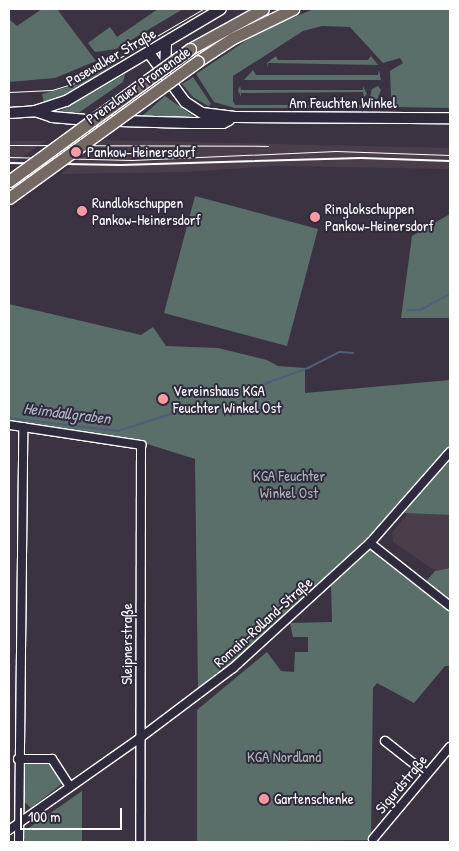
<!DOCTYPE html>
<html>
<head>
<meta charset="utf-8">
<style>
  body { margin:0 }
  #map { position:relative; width:459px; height:851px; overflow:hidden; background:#3b3342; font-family:"Patrick Hand",sans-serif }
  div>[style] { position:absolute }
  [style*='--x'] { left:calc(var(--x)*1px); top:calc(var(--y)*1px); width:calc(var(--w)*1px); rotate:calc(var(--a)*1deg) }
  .built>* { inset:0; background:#493e49 }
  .green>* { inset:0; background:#5a6f69 }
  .stream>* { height:2px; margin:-1px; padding:0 1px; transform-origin:1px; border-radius:1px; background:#515e7a }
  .roads { filter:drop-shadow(1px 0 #fff) drop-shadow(-1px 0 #fff) drop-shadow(0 1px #fff) drop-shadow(0 -1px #fff) }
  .street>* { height:8px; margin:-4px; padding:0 4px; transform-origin:4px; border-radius:4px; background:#2f2a3d }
  .secondary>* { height:10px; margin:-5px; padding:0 5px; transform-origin:5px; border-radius:5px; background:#2f2a3d }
  .primary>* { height:11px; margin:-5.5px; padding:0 5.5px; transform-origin:5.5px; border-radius:5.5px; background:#756964 }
  .tram>* { height:1px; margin:-0.5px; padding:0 0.5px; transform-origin:0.5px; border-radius:0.5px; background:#fff }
  .rail>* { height:2px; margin:-1px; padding:0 1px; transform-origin:1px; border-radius:1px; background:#fff }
  .bridges { filter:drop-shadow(1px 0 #fff) drop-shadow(-1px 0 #fff) drop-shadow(0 1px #fff) drop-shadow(0 -1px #fff) }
  .primary-bridge>* { height:11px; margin:-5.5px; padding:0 5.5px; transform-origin:5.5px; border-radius:5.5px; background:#756964 }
  .dots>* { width:14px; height:14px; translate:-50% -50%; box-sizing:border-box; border:2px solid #2f2a3d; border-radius:50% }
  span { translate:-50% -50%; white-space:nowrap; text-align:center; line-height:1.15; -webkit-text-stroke:4px #2f2a3d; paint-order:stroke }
  .street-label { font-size:15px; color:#fff }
  .poi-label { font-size:15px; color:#fff }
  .left { translate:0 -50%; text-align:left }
  .park-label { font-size:15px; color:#acb7b4 }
  .water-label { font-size:16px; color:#b1b7c3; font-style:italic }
  .frame { position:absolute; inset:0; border:10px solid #fff; pointer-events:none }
  .scale { position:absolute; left:20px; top:808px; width:102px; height:22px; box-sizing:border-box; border:2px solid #fff; border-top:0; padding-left:6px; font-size:15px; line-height:18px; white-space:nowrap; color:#fff; -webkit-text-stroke:4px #2f2a3d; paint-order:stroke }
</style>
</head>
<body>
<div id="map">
  <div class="built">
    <div style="clip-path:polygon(104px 140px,450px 148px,450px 169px,276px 166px,187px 172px,61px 174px)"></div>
    <div style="clip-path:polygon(9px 141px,46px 141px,9px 166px)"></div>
    <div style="clip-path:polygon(408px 513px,450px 515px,450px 568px,435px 571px,393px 542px,392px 533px)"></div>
  </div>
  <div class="green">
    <div style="clip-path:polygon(42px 9px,57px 9px,96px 61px,55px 78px,9px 82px,9px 19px,17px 26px)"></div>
    <div style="clip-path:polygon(158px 9px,183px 9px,116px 49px,95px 52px,88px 43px,110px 27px,117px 37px)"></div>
    <div style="clip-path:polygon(314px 9px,450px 9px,450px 108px,396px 107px,391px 97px,390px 71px,403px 63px,400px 58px,383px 63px,350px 27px,322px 26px,303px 31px,266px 55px,233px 76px,233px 101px,235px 105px,368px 105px,372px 89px,378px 86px,381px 90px,375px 105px,364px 108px,235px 108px,214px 102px,196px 74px,262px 30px)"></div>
    <div style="clip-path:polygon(276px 56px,278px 60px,368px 60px,371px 56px,378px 65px,268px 63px,267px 67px,267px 63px)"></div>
    <div style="clip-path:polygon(124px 58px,69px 94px,44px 103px,42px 94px,79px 84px)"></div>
    <div style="clip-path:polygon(253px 70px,256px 75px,378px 75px,379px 70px,381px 80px,244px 80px)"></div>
    <div style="clip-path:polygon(125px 74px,123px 82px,77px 114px,57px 113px)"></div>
    <div style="clip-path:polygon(193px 77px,211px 104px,208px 106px,193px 97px,182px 84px)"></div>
    <div style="clip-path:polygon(240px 86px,241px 90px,363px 90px,363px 86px,367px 94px,364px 97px,363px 92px,241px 93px,241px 97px,238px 90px)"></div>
    <div style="clip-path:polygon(165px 96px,193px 116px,193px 118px,141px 117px)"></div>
    <div style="clip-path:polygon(195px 196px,318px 229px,287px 346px,164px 313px)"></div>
    <div style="clip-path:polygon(450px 214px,450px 318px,401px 318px,412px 236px)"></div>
    <div style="clip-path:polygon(9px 304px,141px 335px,153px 327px,166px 346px,218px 348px,267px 360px,278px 366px,305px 368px,305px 393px,450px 380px,450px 446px,367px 538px,234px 662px,198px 690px,195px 459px,141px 442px,9px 422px)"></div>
    <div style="clip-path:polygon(450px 457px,450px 515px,404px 513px)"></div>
    <div style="clip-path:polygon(367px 548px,373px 549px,422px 586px,435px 571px,450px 568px,450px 666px,445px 666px,414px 703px,377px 683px,373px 688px,371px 840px,197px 842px,197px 710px,267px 652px,281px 671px,294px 672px,295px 652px,308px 652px,308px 637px,293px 637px,290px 623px,332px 622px,331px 584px)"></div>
    <div style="clip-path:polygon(29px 762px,48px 762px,64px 782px,31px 808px,23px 801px,23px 766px)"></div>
    <div style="clip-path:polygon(82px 791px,82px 842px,23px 842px,23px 832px)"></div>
  </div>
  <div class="stream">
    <div style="--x:408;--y:310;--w:12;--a:0"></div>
    <div style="--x:420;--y:310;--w:34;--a:-28"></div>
    <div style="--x:212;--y:390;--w:36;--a:0"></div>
    <div style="--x:248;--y:390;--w:64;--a:-20.1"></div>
    <div style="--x:308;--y:368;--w:36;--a:-27"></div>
    <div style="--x:340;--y:352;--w:13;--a:4"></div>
    <div style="--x:9;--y:418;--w:110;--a:6.8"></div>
    <div style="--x:118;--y:431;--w:65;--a:-17.9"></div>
  </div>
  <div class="roads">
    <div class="street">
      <div style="--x:9;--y:425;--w:134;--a:8.6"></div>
      <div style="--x:141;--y:445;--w:397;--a:90.1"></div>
      <div style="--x:370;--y:543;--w:102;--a:38.2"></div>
      <div style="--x:385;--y:741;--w:53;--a:38.2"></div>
      <div style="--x:18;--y:759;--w:34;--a:0"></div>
      <div style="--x:52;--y:759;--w:33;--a:57"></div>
      <div style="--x:9;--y:830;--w:160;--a:-35.1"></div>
      <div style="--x:140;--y:738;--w:116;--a:-37"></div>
      <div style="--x:233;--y:668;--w:185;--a:-42.4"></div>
      <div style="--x:370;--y:543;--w:121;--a:-48.7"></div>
      <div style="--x:373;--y:839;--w:120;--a:-50.1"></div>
      <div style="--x:19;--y:842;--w:415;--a:-89.4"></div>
    </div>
    <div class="secondary">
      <div style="--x:149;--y:53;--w:61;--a:53.7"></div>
      <div style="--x:185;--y:102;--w:20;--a:33"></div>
      <div style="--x:202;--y:113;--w:33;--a:7"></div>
      <div style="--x:235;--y:117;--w:215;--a:0.3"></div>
      <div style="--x:165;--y:72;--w:30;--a:-88"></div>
      <div style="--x:35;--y:111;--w:18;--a:19"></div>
      <div style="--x:52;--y:117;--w:32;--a:5"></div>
      <div style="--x:84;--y:120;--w:107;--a:1.6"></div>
      <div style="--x:191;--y:123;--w:32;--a:0"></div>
      <div style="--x:223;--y:123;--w:7;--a:-27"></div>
      <div style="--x:9;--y:113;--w:26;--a:-4"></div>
      <div style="--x:35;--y:111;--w:33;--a:-18"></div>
      <div style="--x:66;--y:101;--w:180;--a:-30.7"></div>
    </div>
    <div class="primary">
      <div style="--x:190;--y:49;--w:83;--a:-28.7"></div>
      <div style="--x:198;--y:61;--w:42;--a:-33.3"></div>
      <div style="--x:233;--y:38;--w:67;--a:-25.8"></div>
    </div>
  </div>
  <div class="tram">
    <div style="--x:9;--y:92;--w:43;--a:-2.7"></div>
    <div style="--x:52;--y:90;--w:27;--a:-17"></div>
    <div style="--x:78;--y:82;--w:145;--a:-30.3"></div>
    <div style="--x:9;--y:145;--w:259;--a:0.2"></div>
    <div style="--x:9;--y:157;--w:123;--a:1.4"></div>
    <div style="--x:132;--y:160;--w:204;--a:-2.5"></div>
    <div style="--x:336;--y:151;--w:114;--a:2"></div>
  </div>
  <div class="rail">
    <div style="--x:9;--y:163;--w:112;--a:1"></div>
    <div style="--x:121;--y:165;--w:240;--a:-1.7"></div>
    <div style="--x:361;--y:158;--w:89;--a:1.9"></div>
  </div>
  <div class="bridges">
    <div class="primary-bridge">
      <div style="--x:9;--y:181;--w:224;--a:-36.1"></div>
      <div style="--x:9;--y:198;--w:233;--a:-35.9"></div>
    </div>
  </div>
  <div class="dots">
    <div style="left:76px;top:152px;background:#ff9aa2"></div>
    <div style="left:82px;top:211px;background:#ff9aa2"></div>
    <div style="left:315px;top:217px;background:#ff9aa2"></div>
    <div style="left:163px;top:399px;background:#ff9aa2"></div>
    <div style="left:264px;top:799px;background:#ff9aa2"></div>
  </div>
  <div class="street-label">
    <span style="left:111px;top:57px;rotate:-30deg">Pasewalker Straße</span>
    <span style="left:138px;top:85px;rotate:-35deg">Prenzlauer Promenade</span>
    <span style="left:343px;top:103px">Am Feuchten Winkel</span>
    <span style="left:263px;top:622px;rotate:-42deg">Romain-Rolland-Straße</span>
    <span style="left:127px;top:644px;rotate:-90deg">Sleipnerstraße</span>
    <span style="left:401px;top:784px;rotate:-50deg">Sigurdstraße</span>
  </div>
  <div class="poi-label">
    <span class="left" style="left:87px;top:152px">Pankow-Heinersdorf</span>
    <span class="left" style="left:92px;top:211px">Rundlokschuppen<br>Pankow-Heinersdorf</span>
    <span class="left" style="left:325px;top:217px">Ringlokschuppen<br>Pankow-Heinersdorf</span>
    <span class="left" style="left:173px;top:399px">Vereinshaus KGA<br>Feuchter Winkel Ost</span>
    <span class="left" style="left:274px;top:799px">Gartenschenke</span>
  </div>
  <div class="park-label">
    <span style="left:289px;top:484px">KGA Feuchter<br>Winkel Ost</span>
    <span style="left:284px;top:757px">KGA Nordland</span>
  </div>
  <div class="water-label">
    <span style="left:67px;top:413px;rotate:7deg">Heimdallgraben</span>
  </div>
  <div class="frame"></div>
  <div class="scale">100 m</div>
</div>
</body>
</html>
